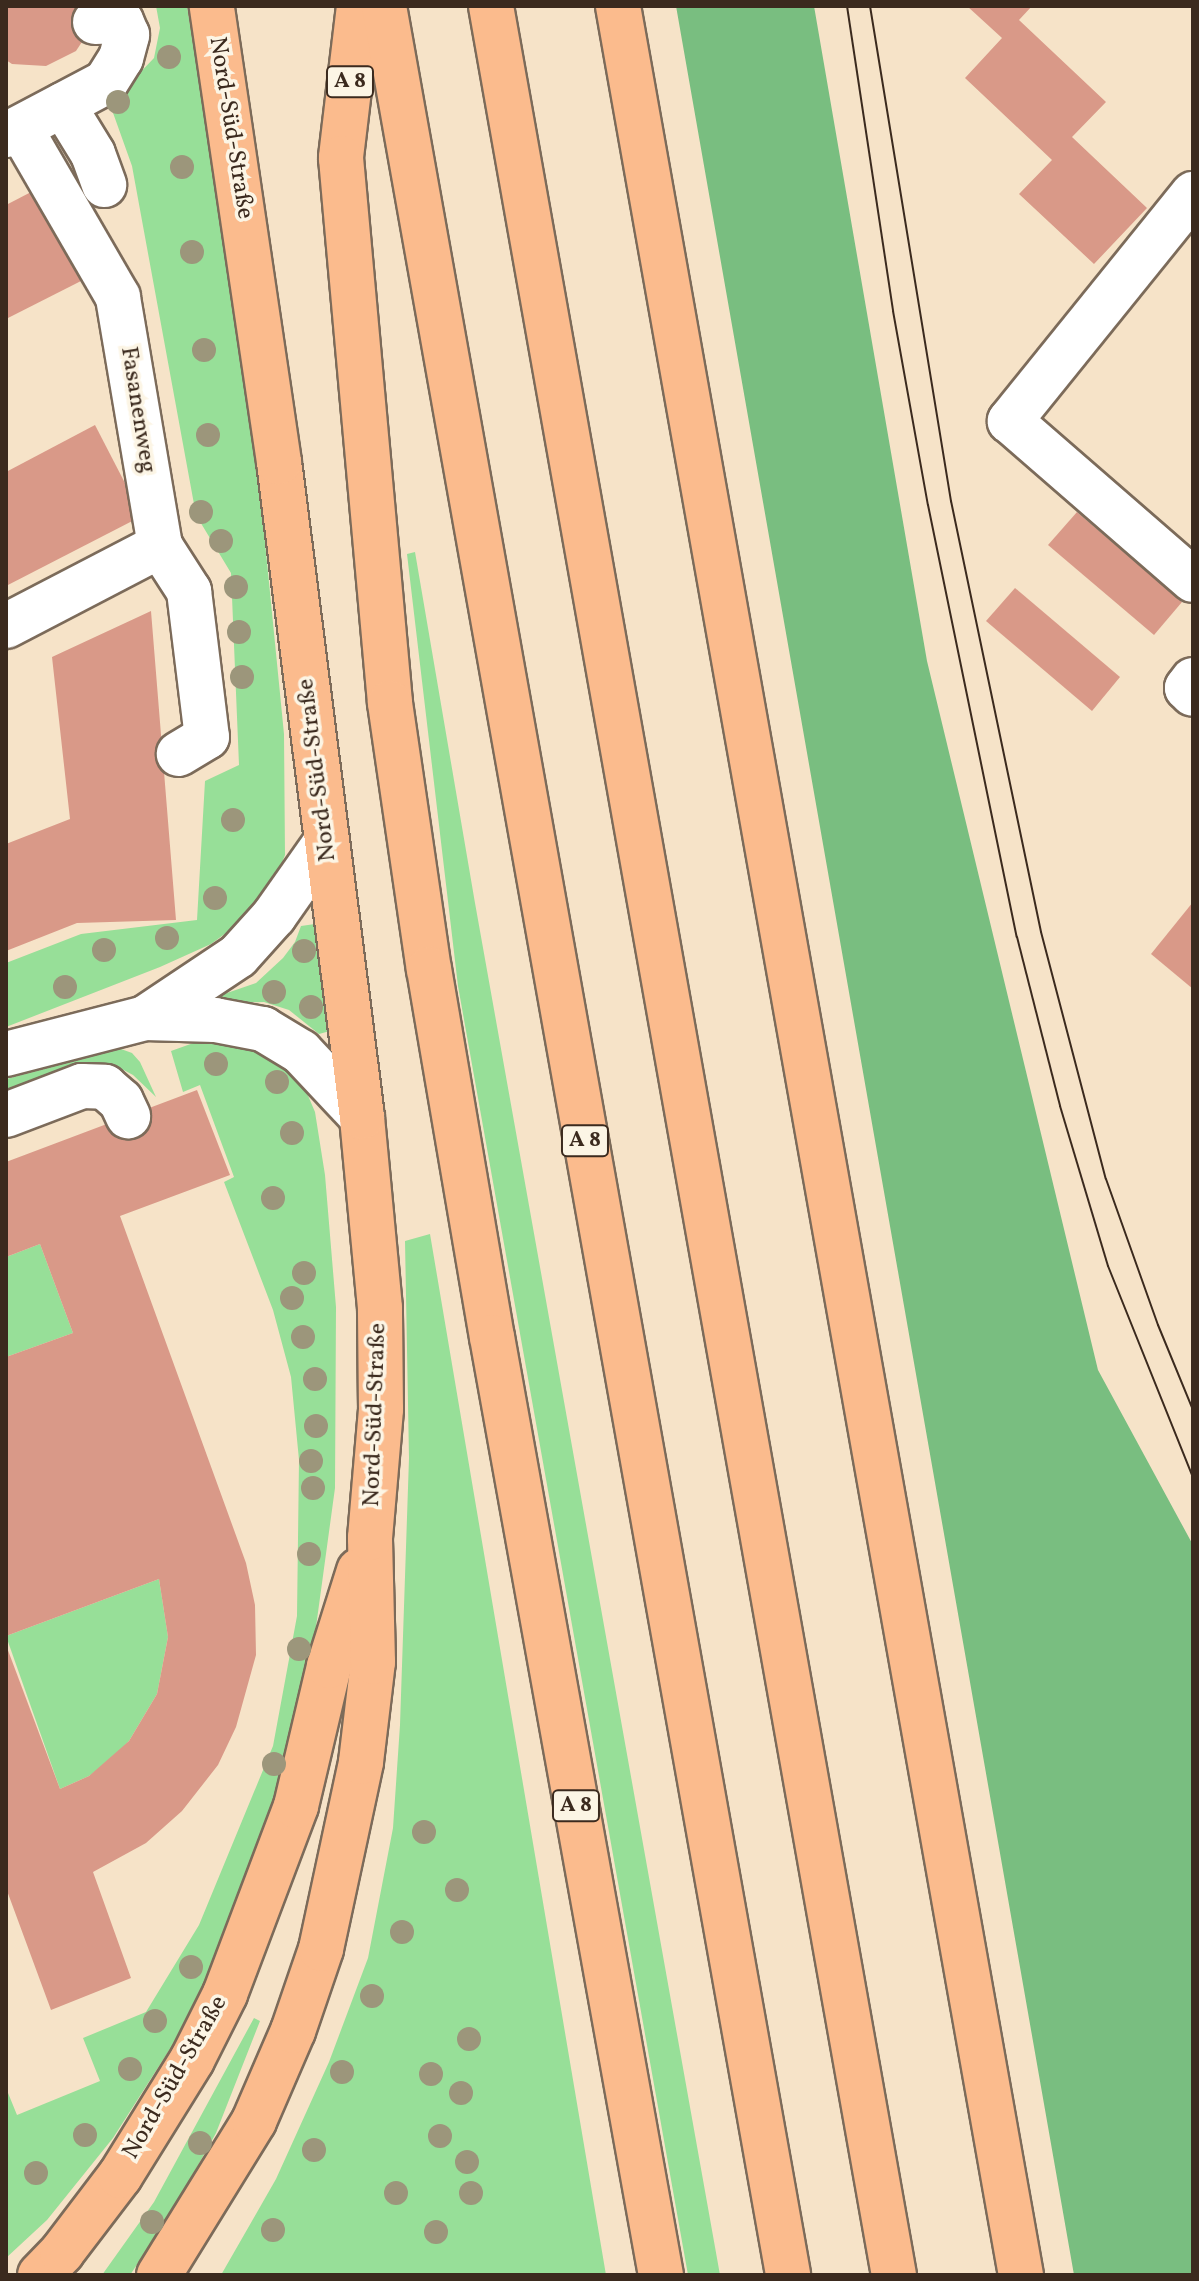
<!DOCTYPE html>
<html>
<head>
<meta charset="utf-8">
<style>
  body { margin:0 }
  #map { position:relative; width:1199px; height:2281px; overflow:hidden; background:#f6e3c8; font-family:Vollkorn,serif }
  div>[style] { position:absolute }
  [style*='--x'] { left:calc(var(--x)*1px); top:calc(var(--y)*1px); width:calc(var(--w)*1px); rotate:calc(var(--a)*1deg) }
  .green>* { inset:0; background:#97df98 }
  .forest>* { inset:0; background:#79be80 }
  .building>* { inset:0; background:#d99988 }
  .roads { filter:drop-shadow(2px 0 #7c6b5a) drop-shadow(-2px 0 #7c6b5a) drop-shadow(0 2px #7c6b5a) drop-shadow(0 -2px #7c6b5a) }
  .minor>* { height:44px; margin:-22px; padding:0 22px; transform-origin:22px; border-radius:22px; background:#fff }
  .major>* { height:44px; margin:-22px; padding:0 22px; transform-origin:22px; border-radius:22px; background:#fbbb8d }
  .highway>* { height:44px; margin:-22px; padding:0 22px; transform-origin:22px; border-radius:22px; background:#fbbb8d }
  .tram>* { height:2px; margin:-1px; padding:0 1px; transform-origin:1px; border-radius:1px; background:#3b2a1e }
  .trees>* { width:24px; height:24px; margin:-12px; border-radius:50%; background:#9c967b }
  span { translate:-50% -50%; white-space:nowrap; text-align:center; line-height:1.15; -webkit-text-stroke:7px #fcf5e5; paint-order:stroke }
  .shield-label span { padding:2px 6px; background:#fcf5e5; border:2px solid; border-radius:6px; -webkit-text-stroke-width:0 }
  .shield-label { font-size:22px; color:#3b2a1e; font-weight:700 }
  .street-label { font-size:24px; color:#3b2a1e }
  .frame { position:absolute; inset:0; border:8px solid #3b2a1e; pointer-events:none }
</style>
</head>
<body>
<div id="map">
  <div class="green">
    <div style="clip-path:polygon(156px 6px,187px 6px,200px 85px,256px 451px,284px 734px,285px 855px,269px 895px,248px 917px,211px 944px,160px 967px,6px 1027px,6px 963px,81px 934px,197px 920px,205px 781px,239px 765px,231px 573px,196px 515px,132px 166px,107px 96px,131px 82px,154px 58px,160px 28px)"></div>
    <div style="clip-path:polygon(415px 552px,475px 903px,720px 2275px,688px 2275px,458px 986px,407px 554px)"></div>
    <div style="clip-path:polygon(315px 924px,330px 1031px,319px 1034px,289px 1010px,264px 1002px,198px 1003px,256px 983px,283px 958px,295px 942px,301px 926px)"></div>
    <div style="clip-path:polygon(213px 1036px,249px 1037px,298px 1072px,315px 1112px,325px 1175px,336px 1307px,335px 1488px,306px 1700px,272px 1820px,231px 1932px,184px 2027px,113px 2138px,47px 2220px,6px 2258px,6px 2088px,17px 2115px,100px 2081px,83px 2038px,146px 2012px,199px 1925px,273px 1746px,297px 1616px,299px 1460px,291px 1377px,273px 1310px,224px 1182px,234px 1177px,200px 1085px,183px 1092px,171px 1051px)"></div>
    <div style="clip-path:polygon(121px 1049px,132px 1053px,140px 1062px,156px 1097px,133px 1075px,118px 1067px,99px 1064px,62px 1076px,6px 1107px,6px 1079px)"></div>
    <div style="clip-path:polygon(430px 1234px,606px 2275px,221px 2275px,276px 2179px,329px 2062px,368px 1958px,393px 1828px,400px 1725px,409px 1458px,405px 1241px)"></div>
    <div style="clip-path:polygon(40px 1244px,73px 1333px,6px 1357px,6px 1257px)"></div>
    <div style="clip-path:polygon(159px 1579px,168px 1637px,157px 1694px,129px 1741px,112px 1759px,89px 1776px,60px 1789px,6px 1636px)"></div>
    <div style="clip-path:polygon(254px 2018px,260px 2021px,216px 2133px,168px 2219px,130px 2275px,102px 2275px,154px 2202px)"></div>
  </div>
  <div class="forest">
    <div style="clip-path:polygon(676px 6px,814px 6px,927px 661px,1098px 1370px,1193px 1545px,1193px 2275px,1074px 2275px)"></div>
  </div>
  <div class="building">
    <div style="clip-path:polygon(6px 6px,96px 6px,95px 22px,76px 51px,46px 66px,12px 64px,6px 60px)"></div>
    <div style="clip-path:polygon(967px 6px,1032px 6px,1019px 20px,1106px 102px,1072px 137px,1147px 208px,1094px 264px,1019px 194px,1052px 160px,965px 78px,1002px 38px)"></div>
    <div style="clip-path:polygon(35px 190px,81px 281px,6px 319px,6px 205px)"></div>
    <div style="clip-path:polygon(95px 425px,142px 516px,6px 586px,6px 472px)"></div>
    <div style="clip-path:polygon(1077px 512px,1182px 602px,1154px 635px,1048px 545px)"></div>
    <div style="clip-path:polygon(1015px 588px,1120px 677px,1092px 711px,986px 621px)"></div>
    <div style="clip-path:polygon(151px 611px,176px 920px,77px 923px,6px 951px,6px 844px,70px 819px,52px 657px)"></div>
    <div style="clip-path:polygon(1193px 902px,1193px 989px,1151px 954px)"></div>
    <div style="clip-path:polygon(197px 1090px,230px 1175px,120px 1216px,246px 1563px,255px 1605px,256px 1655px,236px 1727px,218px 1765px,182px 1811px,146px 1843px,93px 1872px,131px 1978px,51px 2010px,6px 1888px,6px 1645px,60px 1789px,89px 1776px,129px 1741px,157px 1694px,168px 1637px,159px 1579px,6px 1636px,6px 1357px,73px 1333px,40px 1244px,6px 1257px,6px 1162px)"></div>
  </div>
  <div class="roads">
    <div class="minor">
      <div style="--x:63;--y:105;--w:57;--a:58.5"></div>
      <div style="--x:93;--y:154;--w:33;--a:70"></div>
      <div style="--x:6;--y:135;--w:113;--a:-27.9"></div>
      <div style="--x:106;--y:82;--w:28;--a:-58"></div>
      <div style="--x:121;--y:58;--w:24;--a:-75"></div>
      <div style="--x:127;--y:35;--w:15;--a:-113"></div>
      <div style="--x:121;--y:21;--w:26;--a:178"></div>
      <div style="--x:1193;--y:194;--w:292;--a:128.9"></div>
      <div style="--x:1010;--y:421;--w:242;--a:41"></div>
      <div style="--x:160;--y:546;--w:54;--a:57.2"></div>
      <div style="--x:189;--y:591;--w:147;--a:83"></div>
      <div style="--x:207;--y:737;--w:33;--a:149"></div>
      <div style="--x:6;--y:626;--w:174;--a:-27.5"></div>
      <div style="--x:160;--y:546;--w:253;--a:-99.6"></div>
      <div style="--x:118;--y:297;--w:195;--a:-120.1"></div>
      <div style="--x:1193;--y:680;--w:10;--a:127"></div>
      <div style="--x:1187;--y:688;--w:8;--a:45"></div>
      <div style="--x:145;--y:1018;--w:112;--a:-33.7"></div>
      <div style="--x:238;--y:956;--w:54;--a:-48"></div>
      <div style="--x:274;--y:916;--w:90;--a:-54.9"></div>
      <div style="--x:6;--y:1054;--w:144;--a:-14.5"></div>
      <div style="--x:145;--y:1018;--w:70;--a:1.6"></div>
      <div style="--x:215;--y:1020;--w:49;--a:10.6"></div>
      <div style="--x:263;--y:1029;--w:44;--a:31.2"></div>
      <div style="--x:301;--y:1052;--w:89;--a:46.8"></div>
      <div style="--x:6;--y:1115;--w:81;--a:-20.9"></div>
      <div style="--x:82;--y:1086;--w:23;--a:2"></div>
      <div style="--x:105;--y:1087;--w:21;--a:41"></div>
      <div style="--x:121;--y:1101;--w:17;--a:65"></div>
    </div>
    <div class="major">
      <div style="--x:40;--y:2275;--w:32;--a:-46"></div>
      <div style="--x:62;--y:2252;--w:96;--a:-52.7"></div>
      <div style="--x:120;--y:2176;--w:137;--a:-58.2"></div>
      <div style="--x:192;--y:2060;--w:74;--a:-63.4"></div>
      <div style="--x:225;--y:1994;--w:201;--a:-69.3"></div>
      <div style="--x:296;--y:1806;--w:144;--a:-76.7"></div>
      <div style="--x:329;--y:1666;--w:100;--a:-72.5"></div>
      <div style="--x:159;--y:2275;--w:181;--a:-58.3"></div>
      <div style="--x:254;--y:2121;--w:98;--a:-66.6"></div>
      <div style="--x:293;--y:2031;--w:87;--a:-71.1"></div>
      <div style="--x:321;--y:1949;--w:191;--a:-77.9"></div>
      <div style="--x:361;--y:1762;--w:101;--a:-83.2"></div>
      <div style="--x:373;--y:1662;--w:124;--a:-91.4"></div>
      <div style="--x:370;--y:1538;--w:129;--a:-85.1"></div>
      <div style="--x:381;--y:1409;--w:101;--a:-90.6"></div>
      <div style="--x:380;--y:1308;--w:192;--a:-95.4"></div>
      <div style="--x:362;--y:1117;--w:660;--a:-97.22"></div>
      <div style="--x:279;--y:462;--w:461;--a:-98.4"></div>
    </div>
    <div class="highway">
      <div style="--x:359;--y:6;--w:153;--a:96.8"></div>
      <div style="--x:341;--y:158;--w:547;--a:84.86"></div>
      <div style="--x:390;--y:703;--w:269;--a:81.7"></div>
      <div style="--x:429;--y:969;--w:373;--a:80.3"></div>
      <div style="--x:492;--y:1337;--w:953;--a:79.79"></div>
      <div style="--x:384;--y:6;--w:2305;--a:79.9"></div>
      <div style="--x:491;--y:6;--w:2305;--a:79.93"></div>
      <div style="--x:618;--y:6;--w:2305;--a:79.93"></div>
    </div>
  </div>
  <div class="tram">
    <div style="--x:847;--y:6;--w:308;--a:81.4"></div>
    <div style="--x:893;--y:311;--w:197;--a:79.8"></div>
    <div style="--x:928;--y:505;--w:441;--a:78.4"></div>
    <div style="--x:1017;--y:937;--w:174;--a:75.7"></div>
    <div style="--x:1060;--y:1106;--w:167;--a:73.3"></div>
    <div style="--x:1108;--y:1266;--w:227;--a:68.1"></div>
    <div style="--x:870;--y:6;--w:502;--a:80.71"></div>
    <div style="--x:951;--y:501;--w:440;--a:78.2"></div>
    <div style="--x:1041;--y:932;--w:255;--a:75.3"></div>
    <div style="--x:1106;--y:1179;--w:155;--a:70.4"></div>
    <div style="--x:1158;--y:1325;--w:92;--a:67.6"></div>
  </div>
  <div class="trees">
    <div style="left:169px;top:57px"></div>
    <div style="left:118px;top:102px"></div>
    <div style="left:182px;top:167px"></div>
    <div style="left:192px;top:252px"></div>
    <div style="left:204px;top:350px"></div>
    <div style="left:208px;top:435px"></div>
    <div style="left:201px;top:512px"></div>
    <div style="left:221px;top:541px"></div>
    <div style="left:236px;top:587px"></div>
    <div style="left:239px;top:632px"></div>
    <div style="left:242px;top:677px"></div>
    <div style="left:233px;top:820px"></div>
    <div style="left:215px;top:898px"></div>
    <div style="left:167px;top:938px"></div>
    <div style="left:104px;top:950px"></div>
    <div style="left:304px;top:951px"></div>
    <div style="left:65px;top:987px"></div>
    <div style="left:274px;top:992px"></div>
    <div style="left:311px;top:1007px"></div>
    <div style="left:216px;top:1064px"></div>
    <div style="left:277px;top:1082px"></div>
    <div style="left:292px;top:1133px"></div>
    <div style="left:273px;top:1198px"></div>
    <div style="left:304px;top:1273px"></div>
    <div style="left:292px;top:1298px"></div>
    <div style="left:303px;top:1337px"></div>
    <div style="left:315px;top:1379px"></div>
    <div style="left:316px;top:1426px"></div>
    <div style="left:311px;top:1461px"></div>
    <div style="left:313px;top:1488px"></div>
    <div style="left:309px;top:1554px"></div>
    <div style="left:299px;top:1649px"></div>
    <div style="left:274px;top:1764px"></div>
    <div style="left:424px;top:1832px"></div>
    <div style="left:457px;top:1890px"></div>
    <div style="left:402px;top:1932px"></div>
    <div style="left:191px;top:1967px"></div>
    <div style="left:372px;top:1996px"></div>
    <div style="left:155px;top:2021px"></div>
    <div style="left:469px;top:2039px"></div>
    <div style="left:130px;top:2069px"></div>
    <div style="left:342px;top:2072px"></div>
    <div style="left:431px;top:2074px"></div>
    <div style="left:461px;top:2093px"></div>
    <div style="left:85px;top:2135px"></div>
    <div style="left:440px;top:2136px"></div>
    <div style="left:200px;top:2143px"></div>
    <div style="left:314px;top:2150px"></div>
    <div style="left:467px;top:2162px"></div>
    <div style="left:36px;top:2173px"></div>
    <div style="left:396px;top:2193px"></div>
    <div style="left:471px;top:2193px"></div>
    <div style="left:152px;top:2222px"></div>
    <div style="left:273px;top:2230px"></div>
    <div style="left:436px;top:2232px"></div>
  </div>
  <div class="shield-label">
    <span style="left:350px;top:82px">A 8</span>
    <span style="left:585px;top:1141px">A 8</span>
    <span style="left:576px;top:1806px">A 8</span>
  </div>
  <div class="street-label">
    <span style="left:230px;top:128px;rotate:81deg">Nord-Süd-Straße</span>
    <span style="left:137px;top:410px;rotate:81deg">Fasanenweg</span>
    <span style="left:318px;top:770px;rotate:-97deg">Nord-Süd-Straße</span>
    <span style="left:376px;top:1415px;rotate:-88deg">Nord-Süd-Straße</span>
    <span style="left:176px;top:2078px;rotate:-60deg">Nord-Süd-Straße</span>
  </div>
  <div class="frame"></div>
</div>
</body>
</html>
